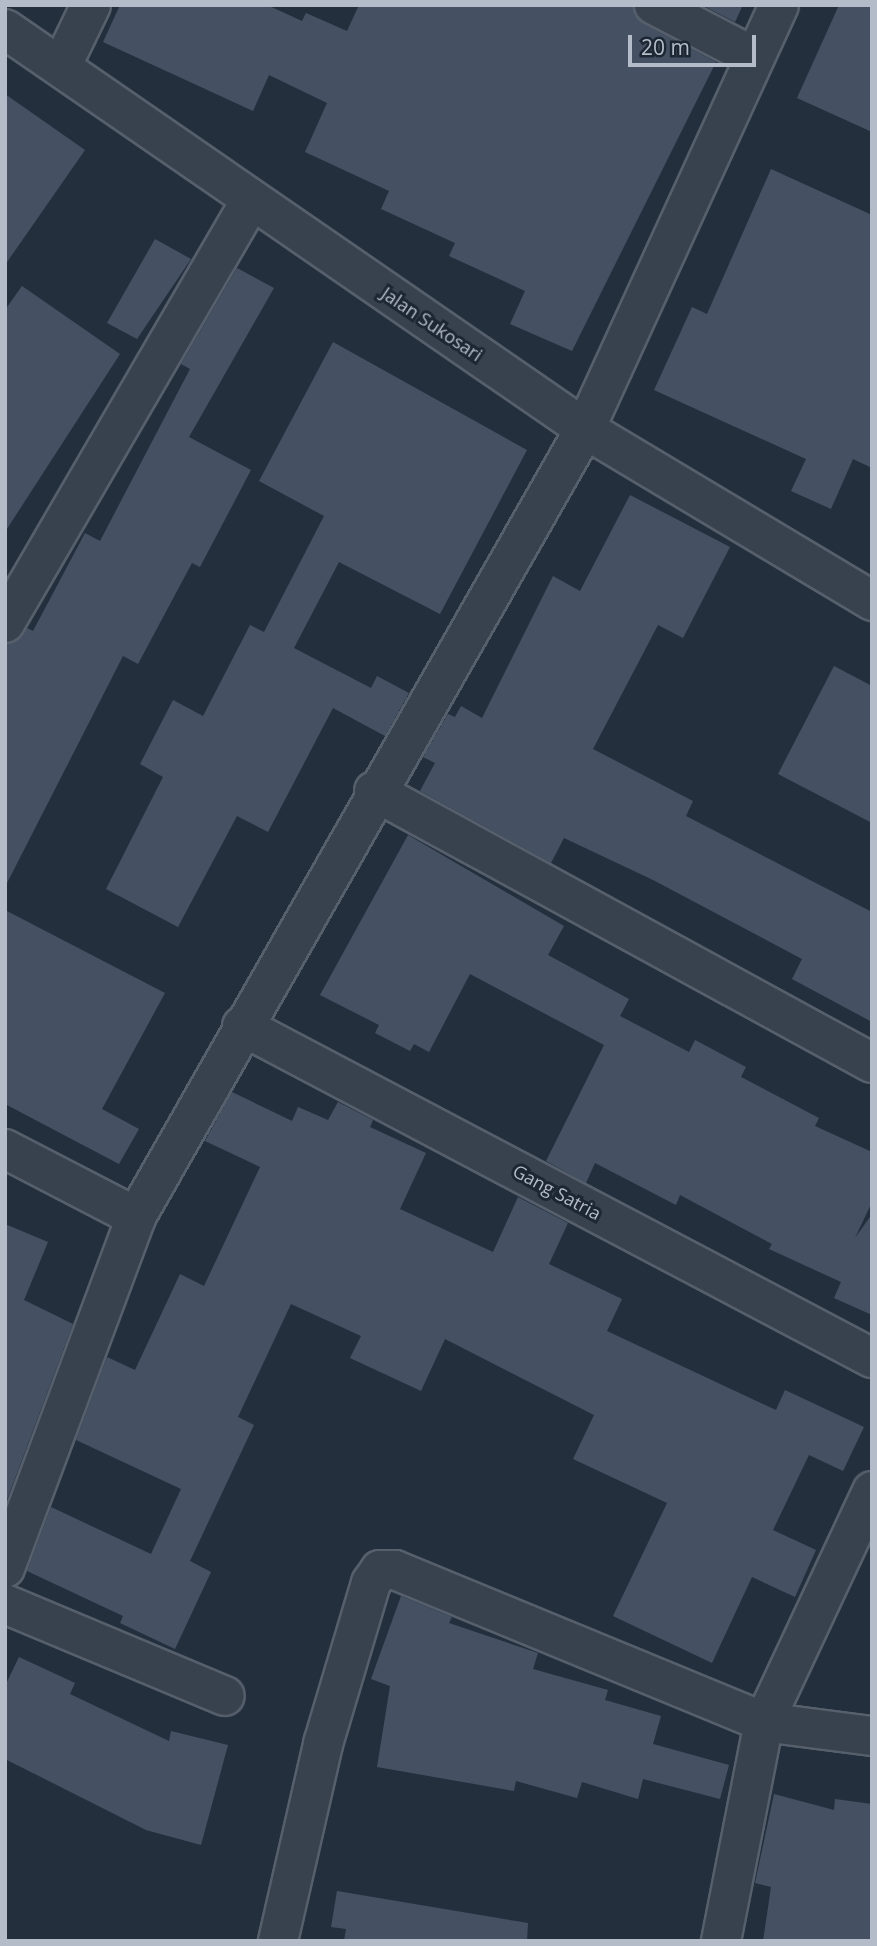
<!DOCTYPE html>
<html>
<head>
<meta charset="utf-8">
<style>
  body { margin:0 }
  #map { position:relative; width:877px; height:1946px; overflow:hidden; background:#242f3e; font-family:"Open Sans",sans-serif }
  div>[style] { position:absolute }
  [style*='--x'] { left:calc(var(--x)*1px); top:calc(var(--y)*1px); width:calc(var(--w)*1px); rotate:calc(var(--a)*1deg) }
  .building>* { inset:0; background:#455162 }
  .roads { filter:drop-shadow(2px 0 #565f6c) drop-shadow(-2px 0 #565f6c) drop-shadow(0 2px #565f6c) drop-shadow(0 -2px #565f6c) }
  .minor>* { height:38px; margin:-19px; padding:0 19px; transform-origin:19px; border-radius:19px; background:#38414e }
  span { translate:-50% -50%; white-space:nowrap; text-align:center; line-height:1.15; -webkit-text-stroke:6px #1d2633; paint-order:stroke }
  .street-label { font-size:18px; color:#b4bcc9 }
  .frame { position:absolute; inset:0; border:7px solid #b4bcc9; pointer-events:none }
  .scale { position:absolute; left:628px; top:35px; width:128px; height:32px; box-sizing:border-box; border:4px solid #b4bcc9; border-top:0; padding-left:9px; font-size:21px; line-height:24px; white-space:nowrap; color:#b4bcc9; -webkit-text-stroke:5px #1d2633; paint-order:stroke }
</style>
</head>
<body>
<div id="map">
  <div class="building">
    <div style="clip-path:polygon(120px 5px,267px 5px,302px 21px,306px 13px,347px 31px,359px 5px,632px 5px,644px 24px,716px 62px,572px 351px,510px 324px,525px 291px,449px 256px,455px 243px,381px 209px,389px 191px,305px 152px,327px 103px,269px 75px,253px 111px,103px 42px)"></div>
    <div style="clip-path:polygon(702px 5px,743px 5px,735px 22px)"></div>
    <div style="clip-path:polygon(839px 5px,872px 5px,872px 132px,797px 98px)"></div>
    <div style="clip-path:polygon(5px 94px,85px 150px,5px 265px)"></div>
    <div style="clip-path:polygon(771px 169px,872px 215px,872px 468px,853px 459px,831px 509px,791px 491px,806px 459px,654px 390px,692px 307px,707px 314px)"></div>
    <div style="clip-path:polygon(155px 239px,191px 259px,137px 339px,107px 323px)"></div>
    <div style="clip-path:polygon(237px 268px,274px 288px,189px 437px,251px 470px,200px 567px,192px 563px,138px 664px,123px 656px,5px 887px,5px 645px,27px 628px,33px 631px,85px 533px,100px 541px,190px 369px,181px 364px)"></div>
    <div style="clip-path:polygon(22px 286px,120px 354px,5px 532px,5px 310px)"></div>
    <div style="clip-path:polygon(333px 342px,527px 450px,440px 614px,339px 562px,294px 648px,371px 688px,377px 676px,409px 693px,385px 736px,333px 708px,268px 832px,237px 816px,178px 927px,106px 889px,163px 777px,140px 764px,173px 700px,203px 716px,250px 625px,264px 632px,324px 516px,259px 481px)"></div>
    <div style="clip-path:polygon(630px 495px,730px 547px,683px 638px,658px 625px,593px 749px,693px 801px,686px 816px,872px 912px,872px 1022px,792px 979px,802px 959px,653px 880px,564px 838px,551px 863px,420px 791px,435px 763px,423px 757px,448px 714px,455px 717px,461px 706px,482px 718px,553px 576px,580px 591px)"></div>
    <div style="clip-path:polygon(834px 666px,872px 686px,872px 823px,778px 774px)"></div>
    <div style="clip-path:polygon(408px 835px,564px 926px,548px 955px,629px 999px,620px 1016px,689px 1052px,695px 1040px,746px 1067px,741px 1077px,819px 1118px,815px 1126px,872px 1152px,872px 1202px,855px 1238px,872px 1214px,872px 1315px,834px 1298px,841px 1282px,769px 1249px,772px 1244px,680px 1195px,676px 1205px,595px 1163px,586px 1183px,546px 1161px,604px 1045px,470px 974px,429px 1052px,414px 1044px,410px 1051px,375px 1033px,379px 1025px,320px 995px)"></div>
    <div style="clip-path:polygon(5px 910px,165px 993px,102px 1109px,139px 1129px,119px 1164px,5px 1104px)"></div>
    <div style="clip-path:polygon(232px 1092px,292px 1121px,298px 1107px,328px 1120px,338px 1102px,373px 1120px,370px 1127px,426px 1153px,400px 1209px,493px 1252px,518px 1197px,568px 1223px,549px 1264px,622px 1299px,607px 1331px,776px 1410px,785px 1390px,864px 1427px,843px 1471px,809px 1455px,773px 1530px,816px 1550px,795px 1597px,752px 1577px,712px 1663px,613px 1616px,667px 1503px,573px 1459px,594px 1415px,445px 1339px,421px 1391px,350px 1358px,361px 1336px,291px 1304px,238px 1417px,254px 1425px,190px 1561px,211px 1572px,175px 1649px,120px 1623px,123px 1616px,27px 1571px,51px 1507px,151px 1554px,181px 1489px,76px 1440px,107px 1357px,135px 1370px,180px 1274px,204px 1286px,260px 1167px,205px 1141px)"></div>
    <div style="clip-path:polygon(5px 1224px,48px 1242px,24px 1300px,73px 1324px,5px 1505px)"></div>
    <div style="clip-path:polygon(401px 1596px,452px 1617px,449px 1623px,538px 1653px,533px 1669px,608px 1690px,605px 1700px,661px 1716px,653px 1744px,729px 1765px,720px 1799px,643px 1779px,638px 1799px,582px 1782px,577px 1798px,516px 1781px,514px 1791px,377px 1767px,390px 1686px,371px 1679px)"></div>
    <div style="clip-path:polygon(19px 1657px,75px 1683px,70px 1694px,169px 1741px,171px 1731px,228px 1745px,201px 1845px,146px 1830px,5px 1759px,5px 1686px)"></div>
    <div style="clip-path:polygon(774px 1794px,834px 1810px,835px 1799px,872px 1804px,872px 1941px,763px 1941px,771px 1887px,755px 1883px)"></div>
    <div style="clip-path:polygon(337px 1891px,528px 1923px,527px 1941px,344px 1941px,346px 1929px,331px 1927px)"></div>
  </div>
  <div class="roads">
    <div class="minor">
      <div style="--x:654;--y:5;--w:113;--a:27.5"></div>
      <div style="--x:5;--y:29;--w:705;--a:34.59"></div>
      <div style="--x:585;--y:429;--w:335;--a:30.9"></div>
      <div style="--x:61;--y:67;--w:69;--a:-64.2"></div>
      <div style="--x:5;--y:623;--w:489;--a:-59.8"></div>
      <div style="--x:374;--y:791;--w:567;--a:28.64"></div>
      <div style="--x:242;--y:1026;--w:712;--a:27.79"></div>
      <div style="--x:5;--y:1149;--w:148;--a:27.4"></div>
      <div style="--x:5;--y:1568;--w:375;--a:-69.5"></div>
      <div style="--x:136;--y:1217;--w:907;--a:-60.33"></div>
      <div style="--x:585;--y:429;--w:466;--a:-65.4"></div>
      <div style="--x:5;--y:1604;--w:238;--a:22.7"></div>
      <div style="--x:278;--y:1941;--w:202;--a:-77.1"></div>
      <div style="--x:323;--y:1744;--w:168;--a:-73.4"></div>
      <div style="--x:371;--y:1583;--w:16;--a:-55"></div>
      <div style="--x:380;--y:1570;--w:15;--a:0"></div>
      <div style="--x:395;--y:1570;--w:399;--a:22.4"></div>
      <div style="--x:764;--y:1722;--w:109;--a:7.4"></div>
      <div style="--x:721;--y:1941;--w:223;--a:-78.9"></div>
      <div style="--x:764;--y:1722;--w:255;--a:-64.9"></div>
    </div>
  </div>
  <div class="street-label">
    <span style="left:432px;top:324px;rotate:34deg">Jalan Sukosari</span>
    <span style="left:557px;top:1192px;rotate:28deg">Gang Satria</span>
  </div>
  <div class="frame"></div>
  <div class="scale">20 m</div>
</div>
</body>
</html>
